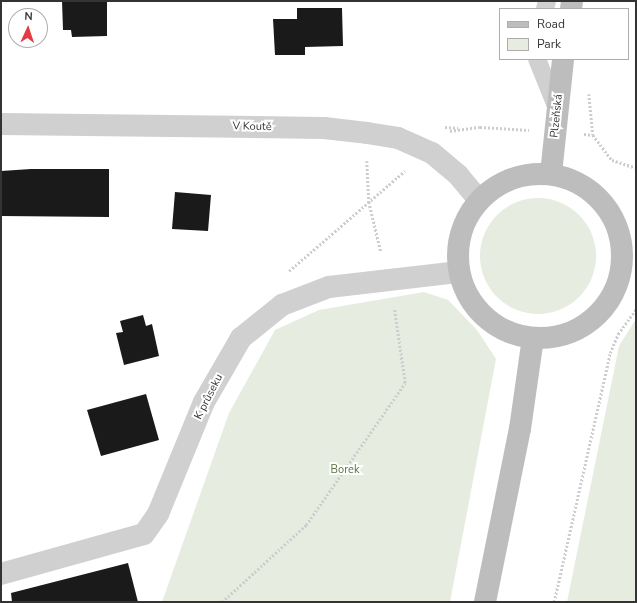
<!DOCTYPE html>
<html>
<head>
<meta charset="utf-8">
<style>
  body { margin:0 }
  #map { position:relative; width:637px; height:603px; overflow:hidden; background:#fff; font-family:"Nunito Sans",sans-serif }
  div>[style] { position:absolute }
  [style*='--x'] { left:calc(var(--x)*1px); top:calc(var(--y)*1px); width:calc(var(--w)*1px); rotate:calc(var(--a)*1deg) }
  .green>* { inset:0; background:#e6ecdf }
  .round { border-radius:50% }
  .building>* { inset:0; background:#1a1a1a }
  .path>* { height:2.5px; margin-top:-1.25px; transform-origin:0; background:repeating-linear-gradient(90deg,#cdcdcd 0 2px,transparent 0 4px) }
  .lane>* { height:18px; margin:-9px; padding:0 9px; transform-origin:9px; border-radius:9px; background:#d0d0d0 }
  .street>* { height:22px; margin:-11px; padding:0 11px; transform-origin:11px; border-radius:11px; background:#d0d0d0 }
  .secondary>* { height:22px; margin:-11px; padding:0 11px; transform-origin:11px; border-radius:11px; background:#bdbdbd }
  .secondary>.ring { margin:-11px; padding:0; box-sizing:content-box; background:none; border:22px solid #bdbdbd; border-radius:50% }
  span { translate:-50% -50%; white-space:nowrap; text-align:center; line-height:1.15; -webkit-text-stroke:4px #fff; paint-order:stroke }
  .street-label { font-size:11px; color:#333 }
  .park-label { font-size:11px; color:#56703f }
  .frame { position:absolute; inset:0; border:2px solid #333; pointer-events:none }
  .legend { position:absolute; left:499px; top:8px; width:130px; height:52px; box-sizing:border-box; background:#fff; border:1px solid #adadad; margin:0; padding:5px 7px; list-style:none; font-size:12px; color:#333 }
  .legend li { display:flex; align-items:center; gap:8px; height:20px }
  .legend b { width:20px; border:1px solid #adadad }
  .north { position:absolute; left:8px; top:8px; width:40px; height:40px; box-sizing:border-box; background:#fff; border:1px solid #adadad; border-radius:50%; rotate:3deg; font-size:11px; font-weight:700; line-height:16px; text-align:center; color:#333 }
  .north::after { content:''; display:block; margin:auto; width:14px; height:18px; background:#e63946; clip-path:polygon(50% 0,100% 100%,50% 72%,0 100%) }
</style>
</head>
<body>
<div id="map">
  <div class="green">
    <div class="round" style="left:480px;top:198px;width:116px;height:116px"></div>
    <div style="clip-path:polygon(424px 292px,448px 300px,477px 330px,496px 359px,450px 602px,162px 602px,229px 413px,275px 330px,319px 310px)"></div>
    <div style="clip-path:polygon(636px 319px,636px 602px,567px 602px,619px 346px)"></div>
  </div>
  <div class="building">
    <div style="clip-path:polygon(62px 1px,107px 1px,107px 36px,72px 37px,71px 30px,63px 30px)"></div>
    <div style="clip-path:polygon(297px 8px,342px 8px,343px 46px,305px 47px,305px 55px,275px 55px,273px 19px,297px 19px)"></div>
    <div style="clip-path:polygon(31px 169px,109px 169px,109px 217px,1px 216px,1px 171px)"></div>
    <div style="clip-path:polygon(175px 192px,211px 195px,208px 231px,172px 229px)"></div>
    <div style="clip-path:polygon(143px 315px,146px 326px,152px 324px,159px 356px,124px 365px,116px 333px,123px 332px,120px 321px)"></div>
    <div style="clip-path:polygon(146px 394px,159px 440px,101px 456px,87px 410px)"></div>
    <div style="clip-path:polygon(128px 563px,138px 602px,12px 602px,11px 593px)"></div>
  </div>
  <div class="path">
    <div style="--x:589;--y:94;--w:41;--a:84.4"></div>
    <div style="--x:593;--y:135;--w:31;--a:53"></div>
    <div style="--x:612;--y:160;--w:25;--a:18"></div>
    <div style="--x:445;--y:127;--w:13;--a:4"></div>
    <div style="--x:450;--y:131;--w:30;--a:-8"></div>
    <div style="--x:480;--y:127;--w:49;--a:3.5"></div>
    <div style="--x:584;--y:134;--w:9;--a:6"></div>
    <div style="--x:367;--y:161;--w:41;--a:87.2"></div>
    <div style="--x:369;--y:202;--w:51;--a:76.5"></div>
    <div style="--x:289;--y:271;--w:153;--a:-40.8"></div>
    <div style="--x:222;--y:602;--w:114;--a:-42.5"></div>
    <div style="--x:306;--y:525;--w:173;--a:-55.1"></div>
    <div style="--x:405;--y:383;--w:76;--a:-98.3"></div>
    <div style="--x:554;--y:602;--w:255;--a:-77.3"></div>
    <div style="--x:610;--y:353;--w:21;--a:-67"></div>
    <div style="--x:618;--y:334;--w:31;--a:-54"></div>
  </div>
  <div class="lane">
    <div style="--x:545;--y:9;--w:8;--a:-76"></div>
    <div style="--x:537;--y:59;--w:56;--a:68"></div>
  </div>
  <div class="street">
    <div style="--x:1;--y:124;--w:323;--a:0.7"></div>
    <div style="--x:324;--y:128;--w:43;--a:6.6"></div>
    <div style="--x:367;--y:133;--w:31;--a:9"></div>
    <div style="--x:398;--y:138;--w:37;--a:24"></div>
    <div style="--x:432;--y:153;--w:34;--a:40"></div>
    <div style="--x:458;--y:175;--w:33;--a:50"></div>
    <div style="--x:1;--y:574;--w:148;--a:-15.6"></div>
    <div style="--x:144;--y:534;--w:24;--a:-55"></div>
    <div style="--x:158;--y:514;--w:121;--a:-67.7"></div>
    <div style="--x:204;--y:402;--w:74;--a:-60"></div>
    <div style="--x:241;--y:338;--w:53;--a:-38.8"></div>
    <div style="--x:282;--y:305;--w:50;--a:-21"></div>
    <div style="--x:329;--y:287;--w:131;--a:-6.6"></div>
  </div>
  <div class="secondary">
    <div style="--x:571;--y:9;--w:8;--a:-83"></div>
    <div class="ring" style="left:458px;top:174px;width:142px;height:142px"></div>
    <div style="--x:551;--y:174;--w:116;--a:-84"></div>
    <div style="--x:485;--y:602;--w:177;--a:-78.6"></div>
    <div style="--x:520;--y:429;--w:92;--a:-81.9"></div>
  </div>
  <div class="street-label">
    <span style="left:557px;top:116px;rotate:-84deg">Plzeňská</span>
    <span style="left:252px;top:127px;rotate:1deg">V Koutě</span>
    <span style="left:209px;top:397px;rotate:-63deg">K průseku</span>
  </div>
  <div class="park-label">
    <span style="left:345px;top:470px">Borek</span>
  </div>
  <div class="frame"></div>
  <ul class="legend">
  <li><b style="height:5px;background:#bdbdbd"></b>Road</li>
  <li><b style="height:11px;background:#e6ecdf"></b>Park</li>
  </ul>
  <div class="north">N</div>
</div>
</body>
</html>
